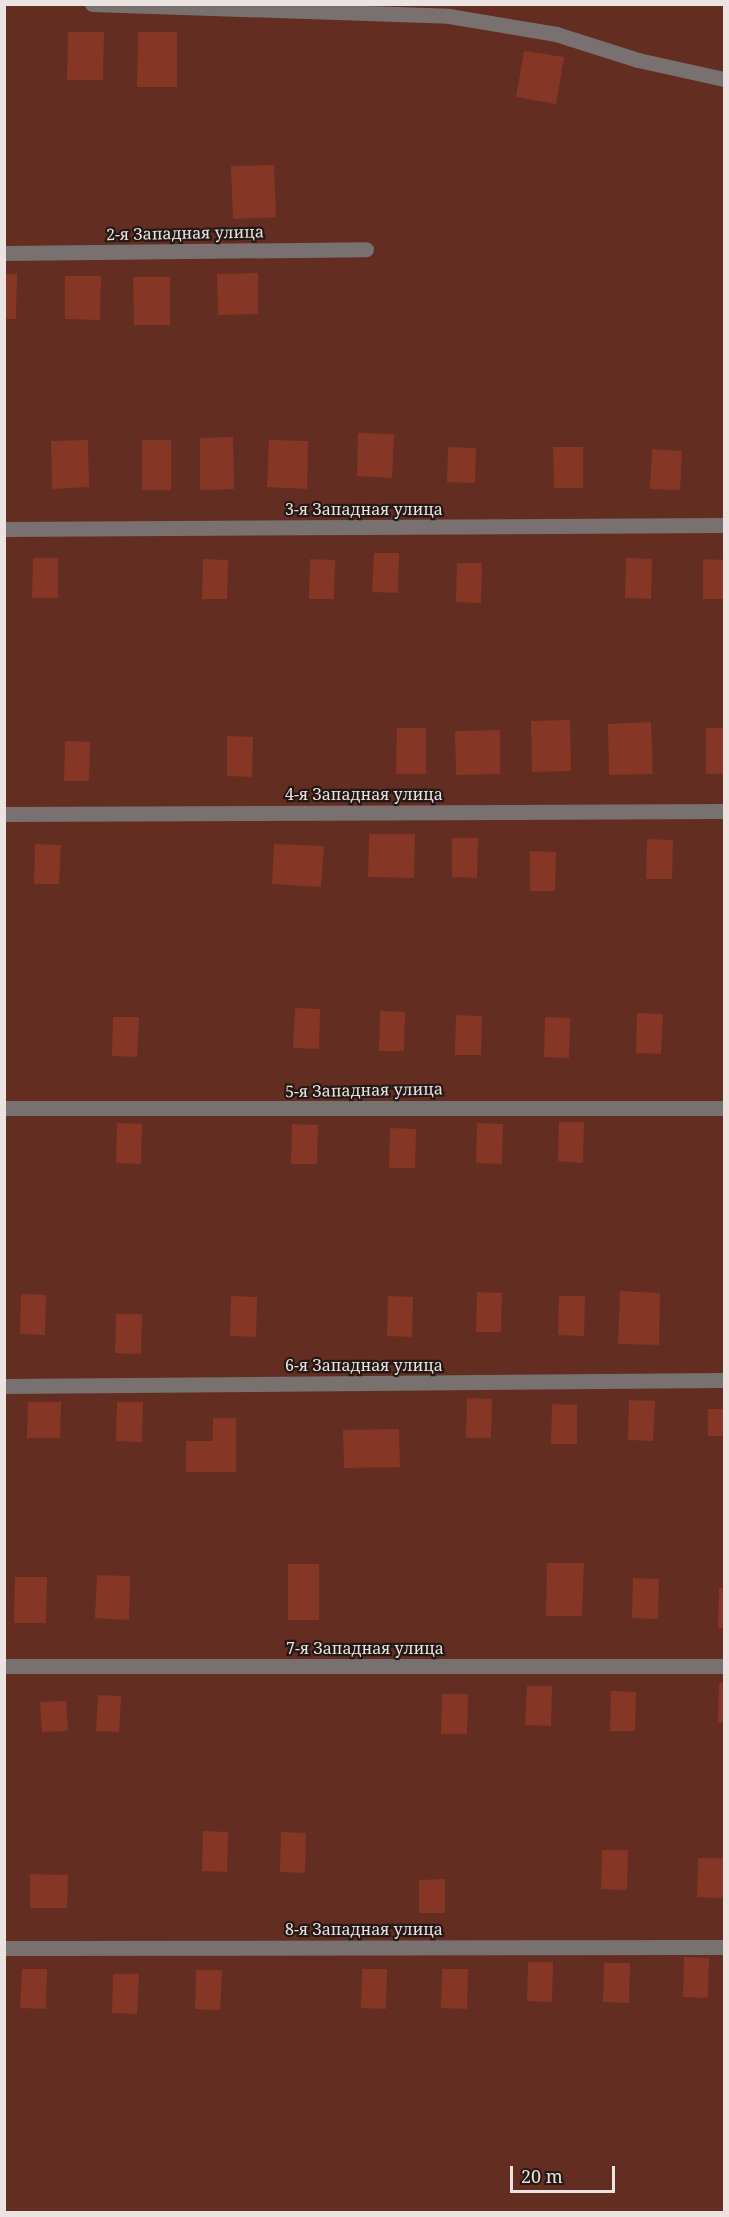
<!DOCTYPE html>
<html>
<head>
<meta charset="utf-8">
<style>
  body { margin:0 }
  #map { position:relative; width:729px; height:2217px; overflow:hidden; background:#2f221f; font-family:"Noto Serif",serif }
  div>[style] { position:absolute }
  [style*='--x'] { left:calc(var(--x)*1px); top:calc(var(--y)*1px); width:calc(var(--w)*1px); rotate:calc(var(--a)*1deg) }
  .green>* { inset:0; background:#632d21 }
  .building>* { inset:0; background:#863624 }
  .minor>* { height:15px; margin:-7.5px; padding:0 7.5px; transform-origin:7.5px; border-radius:7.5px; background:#78716f }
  span { translate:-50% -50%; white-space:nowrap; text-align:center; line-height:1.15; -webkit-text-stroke:4.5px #251916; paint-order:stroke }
  .street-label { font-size:16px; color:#ebe3e0 }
  .frame { position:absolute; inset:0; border:6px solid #ebe3e0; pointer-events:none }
  .scale { position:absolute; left:510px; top:2166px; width:105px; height:27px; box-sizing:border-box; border:3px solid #ebe3e0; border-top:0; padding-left:8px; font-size:18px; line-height:21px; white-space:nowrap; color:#ebe3e0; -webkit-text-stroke:4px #251916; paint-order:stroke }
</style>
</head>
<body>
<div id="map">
  <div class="green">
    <div style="clip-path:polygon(5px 5px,724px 5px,724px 2212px,5px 2212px)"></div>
  </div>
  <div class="building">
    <div style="clip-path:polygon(68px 32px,104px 32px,103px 80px,67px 80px)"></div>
    <div style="clip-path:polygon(138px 32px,177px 32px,177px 87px,137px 87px)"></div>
    <div style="clip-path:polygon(524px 51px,564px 57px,556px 104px,516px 97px)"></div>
    <div style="clip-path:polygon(274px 165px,276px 217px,233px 219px,231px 166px)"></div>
    <div style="clip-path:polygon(258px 273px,258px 314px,218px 315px,217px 274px)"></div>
    <div style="clip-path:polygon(4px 274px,17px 274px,16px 319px,4px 319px)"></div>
    <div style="clip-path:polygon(65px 276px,101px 276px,100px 320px,65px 319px)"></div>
    <div style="clip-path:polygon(133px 277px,170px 277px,170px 325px,134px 325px)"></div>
    <div style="clip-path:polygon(358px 433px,394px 434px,392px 478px,357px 476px)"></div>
    <div style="clip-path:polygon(233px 437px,234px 489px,200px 490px,200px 438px)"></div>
    <div style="clip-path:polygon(88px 440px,89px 487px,52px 489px,51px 441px)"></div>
    <div style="clip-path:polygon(142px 440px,171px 440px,171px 490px,142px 490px)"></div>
    <div style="clip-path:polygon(269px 440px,308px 441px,307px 489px,267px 487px)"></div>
    <div style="clip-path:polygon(448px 447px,476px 448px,475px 483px,447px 482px)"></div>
    <div style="clip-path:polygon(553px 447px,583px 447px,583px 488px,554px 488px)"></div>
    <div style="clip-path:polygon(652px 449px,682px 451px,680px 490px,650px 489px)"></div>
    <div style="clip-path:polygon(374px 553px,399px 553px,398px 593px,372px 592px)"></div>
    <div style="clip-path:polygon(33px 558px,58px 558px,58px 598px,32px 598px)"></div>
    <div style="clip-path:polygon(626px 558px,652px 559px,651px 599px,625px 598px)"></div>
    <div style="clip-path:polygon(203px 559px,228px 560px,227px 599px,202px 599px)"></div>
    <div style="clip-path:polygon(310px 559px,335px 560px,334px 599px,309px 599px)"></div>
    <div style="clip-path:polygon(703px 559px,724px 560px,724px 599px,703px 599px)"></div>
    <div style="clip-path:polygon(457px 563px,482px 563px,481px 603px,456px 602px)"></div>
    <div style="clip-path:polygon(570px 720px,571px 771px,532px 772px,531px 721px)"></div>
    <div style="clip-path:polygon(651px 722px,653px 774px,609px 775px,608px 724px)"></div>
    <div style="clip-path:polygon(397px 728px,426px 728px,426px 774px,396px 774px)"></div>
    <div style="clip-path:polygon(706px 728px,724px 728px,724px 774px,706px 774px)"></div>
    <div style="clip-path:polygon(500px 730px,500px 774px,456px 775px,455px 731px)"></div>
    <div style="clip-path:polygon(227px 736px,253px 737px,252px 777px,227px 776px)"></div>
    <div style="clip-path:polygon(65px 741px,90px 742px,89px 781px,64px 781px)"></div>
    <div style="clip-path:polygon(369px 834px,415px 834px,414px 878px,368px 877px)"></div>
    <div style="clip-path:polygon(452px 838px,478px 838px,477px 878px,452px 877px)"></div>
    <div style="clip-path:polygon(647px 839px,673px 840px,672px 879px,646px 879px)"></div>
    <div style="clip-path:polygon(35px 844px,61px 845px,59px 884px,34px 884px)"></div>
    <div style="clip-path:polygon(274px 844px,324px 846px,321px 887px,272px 884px)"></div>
    <div style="clip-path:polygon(530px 851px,556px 852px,555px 891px,530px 891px)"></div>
    <div style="clip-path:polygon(295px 1008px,320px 1009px,319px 1049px,293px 1048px)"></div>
    <div style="clip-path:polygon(380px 1011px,405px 1012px,404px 1051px,379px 1051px)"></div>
    <div style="clip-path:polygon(637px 1013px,663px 1014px,661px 1054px,636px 1053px)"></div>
    <div style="clip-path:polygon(456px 1015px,482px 1016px,481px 1055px,455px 1055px)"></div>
    <div style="clip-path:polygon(113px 1017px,139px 1017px,137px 1057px,112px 1056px)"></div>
    <div style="clip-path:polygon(545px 1017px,570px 1018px,569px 1058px,544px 1057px)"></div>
    <div style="clip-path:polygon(559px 1122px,584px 1122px,583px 1163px,558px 1161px)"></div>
    <div style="clip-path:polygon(117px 1123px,142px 1124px,141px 1164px,116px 1163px)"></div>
    <div style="clip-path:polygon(477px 1123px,503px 1124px,502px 1164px,476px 1163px)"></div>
    <div style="clip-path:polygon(292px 1124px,318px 1125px,317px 1164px,291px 1164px)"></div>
    <div style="clip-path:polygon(390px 1128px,416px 1129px,415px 1168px,389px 1168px)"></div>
    <div style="clip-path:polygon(620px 1291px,660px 1293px,659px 1345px,618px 1344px)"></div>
    <div style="clip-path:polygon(477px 1292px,502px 1293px,501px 1332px,476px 1332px)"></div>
    <div style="clip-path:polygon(21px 1294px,46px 1295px,45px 1335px,20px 1334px)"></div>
    <div style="clip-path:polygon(231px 1296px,257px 1297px,256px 1337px,230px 1336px)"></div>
    <div style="clip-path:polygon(388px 1296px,413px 1297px,412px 1337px,387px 1336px)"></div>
    <div style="clip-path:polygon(559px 1296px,585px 1296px,584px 1336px,558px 1335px)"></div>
    <div style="clip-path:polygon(116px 1314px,142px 1314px,141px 1354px,115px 1353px)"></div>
    <div style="clip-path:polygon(467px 1398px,492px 1399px,491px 1438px,466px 1438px)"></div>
    <div style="clip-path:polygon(629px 1400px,655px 1401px,653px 1441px,628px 1440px)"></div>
    <div style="clip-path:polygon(28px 1402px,61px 1402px,60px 1438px,27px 1438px)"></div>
    <div style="clip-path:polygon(117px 1402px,143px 1402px,142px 1442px,116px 1441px)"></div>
    <div style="clip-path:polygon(552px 1404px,577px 1405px,577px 1444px,551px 1444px)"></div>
    <div style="clip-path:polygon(708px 1409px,724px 1409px,724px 1436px,708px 1436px)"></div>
    <div style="clip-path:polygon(213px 1418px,236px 1418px,236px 1472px,186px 1472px,186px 1441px,213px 1441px)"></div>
    <div style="clip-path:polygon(399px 1429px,400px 1467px,344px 1468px,343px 1430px)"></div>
    <div style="clip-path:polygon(547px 1563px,584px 1563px,582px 1616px,546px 1616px)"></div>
    <div style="clip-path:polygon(288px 1564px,319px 1564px,319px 1620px,288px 1620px)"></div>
    <div style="clip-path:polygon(97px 1575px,130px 1576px,129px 1620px,95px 1618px)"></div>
    <div style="clip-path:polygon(15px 1577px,47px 1577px,46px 1623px,14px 1623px)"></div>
    <div style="clip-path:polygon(633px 1578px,659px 1579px,658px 1619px,632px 1618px)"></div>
    <div style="clip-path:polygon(719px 1588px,724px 1588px,724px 1628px,718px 1628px)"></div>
    <div style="clip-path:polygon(719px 1683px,724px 1683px,724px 1723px,718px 1723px)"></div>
    <div style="clip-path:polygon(527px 1686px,552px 1686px,551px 1726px,525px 1725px)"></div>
    <div style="clip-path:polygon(611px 1691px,636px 1692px,635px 1731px,610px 1731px)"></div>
    <div style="clip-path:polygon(442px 1694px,468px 1694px,467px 1734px,441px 1734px)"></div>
    <div style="clip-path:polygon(98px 1695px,121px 1696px,119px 1732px,96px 1731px)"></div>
    <div style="clip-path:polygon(66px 1701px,68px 1731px,42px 1732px,40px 1702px)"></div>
    <div style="clip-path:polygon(203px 1831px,228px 1832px,227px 1872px,202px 1871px)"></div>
    <div style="clip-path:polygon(281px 1832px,306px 1833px,305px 1873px,280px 1872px)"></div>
    <div style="clip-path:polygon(602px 1850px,628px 1850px,627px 1890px,601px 1889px)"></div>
    <div style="clip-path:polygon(698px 1858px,724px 1858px,723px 1898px,697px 1897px)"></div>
    <div style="clip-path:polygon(30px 1874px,68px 1875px,67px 1908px,30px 1908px)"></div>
    <div style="clip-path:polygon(445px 1879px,445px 1913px,419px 1913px,419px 1880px)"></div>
    <div style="clip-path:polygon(684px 1957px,709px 1958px,708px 1998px,683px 1997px)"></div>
    <div style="clip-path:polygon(528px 1962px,553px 1962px,552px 2002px,527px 2001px)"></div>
    <div style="clip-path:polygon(604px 1963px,630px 1963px,629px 2003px,603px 2002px)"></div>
    <div style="clip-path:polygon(22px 1969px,47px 1969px,46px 2009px,20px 2008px)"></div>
    <div style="clip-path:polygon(362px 1969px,387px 1969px,386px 2009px,361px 2008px)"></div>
    <div style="clip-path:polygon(442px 1969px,468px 1969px,467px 2009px,441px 2008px)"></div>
    <div style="clip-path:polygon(196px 1970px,222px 1970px,220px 2010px,195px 2009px)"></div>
    <div style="clip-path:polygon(113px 1974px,139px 1974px,137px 2014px,112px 2013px)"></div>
  </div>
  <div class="minor">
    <div style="--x:92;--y:4;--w:357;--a:1.9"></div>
    <div style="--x:449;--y:16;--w:109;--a:9.5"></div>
    <div style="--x:556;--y:34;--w:86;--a:17.6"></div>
    <div style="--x:638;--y:60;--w:88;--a:12.5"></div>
    <div style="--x:4;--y:253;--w:362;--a:-0.6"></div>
    <div style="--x:4;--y:529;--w:720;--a:-0.32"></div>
    <div style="--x:4;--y:814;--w:720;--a:-0.24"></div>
    <div style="--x:4;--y:1108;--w:720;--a:0"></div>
    <div style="--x:4;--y:1386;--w:720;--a:-0.48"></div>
    <div style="--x:4;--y:1666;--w:720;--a:0"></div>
    <div style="--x:4;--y:1948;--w:720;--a:-0.08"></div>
  </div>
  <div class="street-label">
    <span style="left:185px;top:233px;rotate:-1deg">2-я Западная улица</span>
    <span style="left:364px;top:509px">3-я Западная улица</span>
    <span style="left:364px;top:794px">4-я Западная улица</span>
    <span style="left:364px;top:1090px;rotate:-1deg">5-я Западная улица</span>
    <span style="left:364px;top:1365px">6-я Западная улица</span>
    <span style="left:365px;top:1648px">7-я Западная улица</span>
    <span style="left:364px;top:1929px">8-я Западная улица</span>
  </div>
  <div class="frame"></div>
  <div class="scale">20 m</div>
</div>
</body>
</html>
